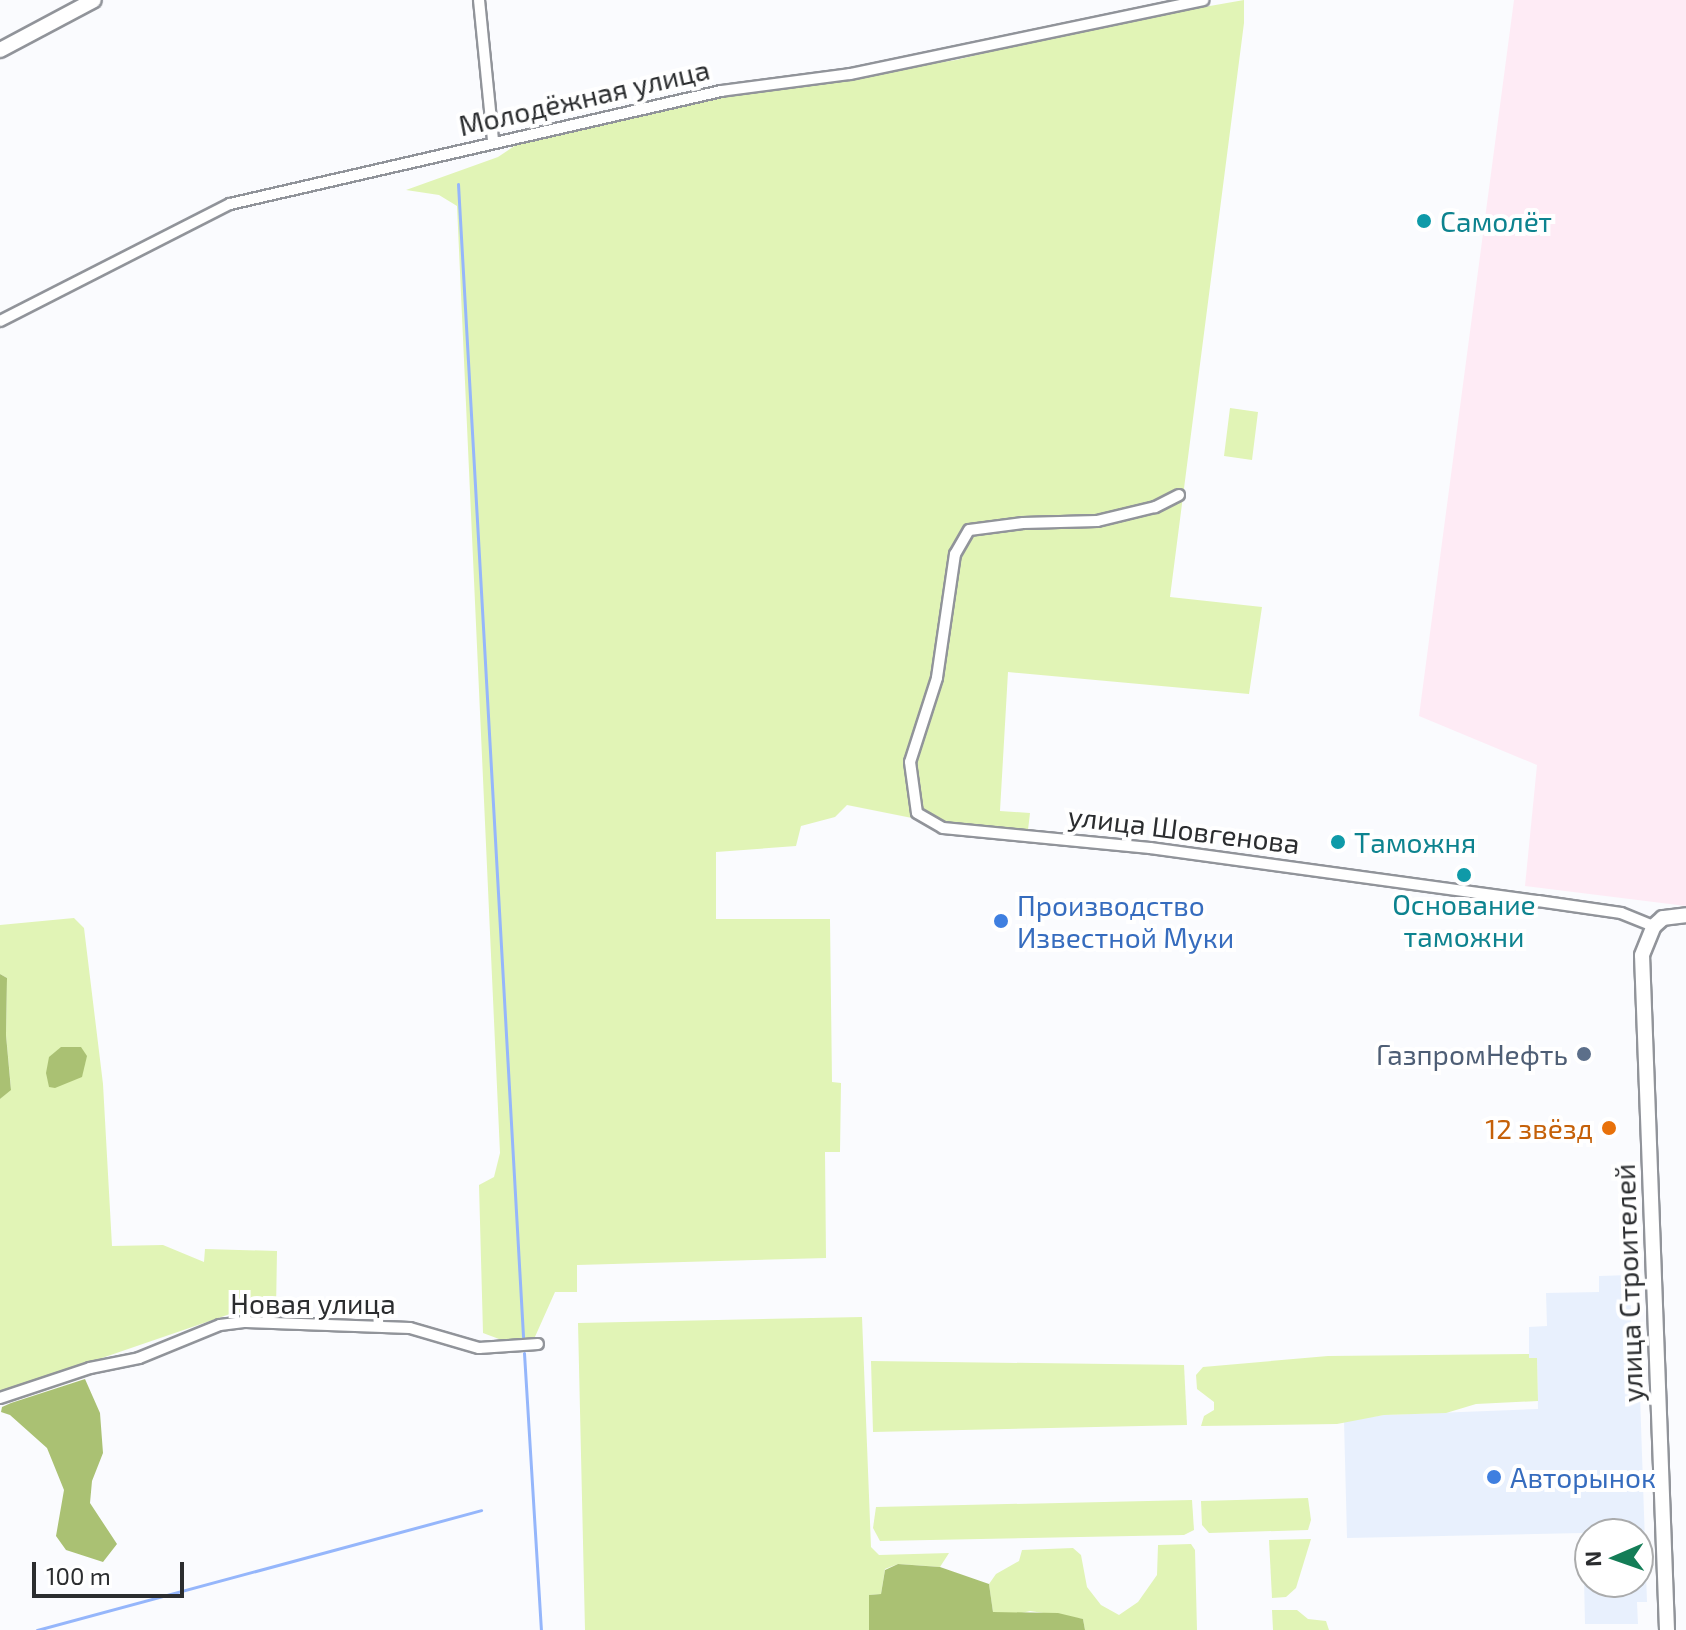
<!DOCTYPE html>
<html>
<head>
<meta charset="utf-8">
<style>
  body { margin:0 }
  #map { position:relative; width:1686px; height:1630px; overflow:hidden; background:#fafbfe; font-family:"Exo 2",sans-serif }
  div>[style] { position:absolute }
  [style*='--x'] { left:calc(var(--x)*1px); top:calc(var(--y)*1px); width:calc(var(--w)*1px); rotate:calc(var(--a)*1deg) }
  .built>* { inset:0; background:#e8f0fd }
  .industrial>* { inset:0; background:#feebf5 }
  .green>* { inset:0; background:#e1f4b6 }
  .forest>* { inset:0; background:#aac173 }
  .stream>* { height:3px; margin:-1.5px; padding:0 1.5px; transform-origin:1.5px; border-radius:1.5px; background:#95b6fb }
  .roads { filter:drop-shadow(2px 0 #91949a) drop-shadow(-2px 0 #91949a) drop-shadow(0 2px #91949a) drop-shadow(0 -2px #91949a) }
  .street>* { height:10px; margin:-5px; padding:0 5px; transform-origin:5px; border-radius:5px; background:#fff }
  .secondary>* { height:14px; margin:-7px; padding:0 7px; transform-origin:7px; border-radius:7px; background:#fff }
  .dots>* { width:22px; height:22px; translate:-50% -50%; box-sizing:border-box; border:4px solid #fff; border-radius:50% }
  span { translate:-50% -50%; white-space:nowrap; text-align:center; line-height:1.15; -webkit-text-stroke:8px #fff; paint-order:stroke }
  .street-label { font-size:28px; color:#2b2d2f }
  .culture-label { font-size:28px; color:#0d838f }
  .left { translate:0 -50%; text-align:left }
  .shop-label { font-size:28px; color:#366cbe }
  .service-label { font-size:28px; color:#4e5e75 }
  .right { translate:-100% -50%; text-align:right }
  .food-label { font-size:28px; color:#c56008 }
  .north { position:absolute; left:1574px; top:1518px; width:80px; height:80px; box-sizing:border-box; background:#fff; border:2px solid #aaabac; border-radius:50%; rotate:268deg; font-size:22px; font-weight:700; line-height:32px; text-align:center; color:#2b2d2f }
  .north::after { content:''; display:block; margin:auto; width:28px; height:36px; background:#147d57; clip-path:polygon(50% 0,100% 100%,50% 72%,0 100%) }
  .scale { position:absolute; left:32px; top:1562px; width:152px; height:36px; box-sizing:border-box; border:4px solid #2b2d2f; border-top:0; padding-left:10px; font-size:24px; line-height:28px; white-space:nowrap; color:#2b2d2f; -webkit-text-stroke:6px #fff; paint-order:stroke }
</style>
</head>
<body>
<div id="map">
  <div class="built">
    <div style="clip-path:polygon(evenodd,1630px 1275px,1633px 1396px,1640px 1395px,1647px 1602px,1637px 1602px,1638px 1624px,1585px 1624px,1583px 1533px,1347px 1538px,1344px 1421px,1384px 1415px,1538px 1409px,1537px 1358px,1529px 1358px,1529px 1327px,1547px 1326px,1546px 1293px,1599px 1292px,1599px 1276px,1630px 1275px,1590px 1534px,1638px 1534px,1638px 1582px,1590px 1582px,1590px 1534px)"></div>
  </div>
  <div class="industrial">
    <div style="clip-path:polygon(1514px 0,1686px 0,1686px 906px,1525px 886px,1537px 765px,1419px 716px)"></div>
  </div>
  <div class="green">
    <div style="clip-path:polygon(1244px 0,1244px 23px,1170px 597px,1262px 607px,1249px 694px,1008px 672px,1000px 811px,1030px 813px,1028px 830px,937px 823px,847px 805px,835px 817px,801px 826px,796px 846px,716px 852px,716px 919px,830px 919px,832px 1082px,841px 1083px,840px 1152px,825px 1152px,826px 1258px,577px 1265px,577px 1292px,555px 1292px,534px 1339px,507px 1342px,483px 1333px,479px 1185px,494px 1177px,500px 1153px,457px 206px,439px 195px,406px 190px,498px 157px,519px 143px,738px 94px,956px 60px,1096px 26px)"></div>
    <div style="clip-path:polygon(1230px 408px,1258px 412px,1252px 460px,1224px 456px)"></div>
    <div style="clip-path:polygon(74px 918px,84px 928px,103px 1084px,112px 1246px,163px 1245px,204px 1262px,205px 1249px,277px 1251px,276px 1311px,233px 1313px,0 1393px,0 1099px,11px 1089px,6px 1035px,7px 978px,0 974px,0 925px)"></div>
    <div style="clip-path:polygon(862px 1317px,871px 1547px,879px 1555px,949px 1553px,940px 1567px,898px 1564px,885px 1569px,881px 1594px,869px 1595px,869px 1630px,585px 1630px,578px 1323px)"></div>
    <div style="clip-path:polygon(1529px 1354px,1529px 1358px,1537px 1358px,1538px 1401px,1476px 1404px,1446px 1413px,1384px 1415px,1337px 1424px,1201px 1426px,1204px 1416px,1214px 1410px,1214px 1402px,1197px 1389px,1196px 1375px,1203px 1367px,1328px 1356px)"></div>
    <div style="clip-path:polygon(871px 1361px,1184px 1365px,1187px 1425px,873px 1432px)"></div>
    <div style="clip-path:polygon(1308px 1498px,1311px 1520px,1308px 1530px,1209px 1533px,1202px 1525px,1201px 1501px)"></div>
    <div style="clip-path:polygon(1192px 1500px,1194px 1530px,1184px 1535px,880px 1541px,873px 1528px,876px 1507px)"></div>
    <div style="clip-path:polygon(1311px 1539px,1296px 1588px,1286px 1597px,1272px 1598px,1269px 1540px)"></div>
    <div style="clip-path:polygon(1191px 1544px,1195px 1550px,1197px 1630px,1085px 1630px,1083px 1619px,1030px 1611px,1013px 1615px,993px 1612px,989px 1584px,996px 1574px,1019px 1561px,1022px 1550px,1073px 1548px,1081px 1555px,1087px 1587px,1101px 1605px,1119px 1615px,1138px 1602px,1157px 1575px,1158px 1545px)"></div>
    <div style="clip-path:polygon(1272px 1610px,1297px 1610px,1308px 1619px,1326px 1621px,1329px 1630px,1273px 1630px)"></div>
  </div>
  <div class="forest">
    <div style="clip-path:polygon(0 974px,7px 978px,6px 1035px,11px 1090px,0 1099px)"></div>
    <div style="clip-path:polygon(61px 1047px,81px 1047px,87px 1056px,82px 1077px,55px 1088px,49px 1087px,46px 1073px,49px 1057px)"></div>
    <div style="clip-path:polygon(85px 1379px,100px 1413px,103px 1453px,92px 1481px,90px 1503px,117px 1544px,103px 1562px,66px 1550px,56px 1536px,64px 1490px,47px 1448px,10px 1415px,1px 1412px,2px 1407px,11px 1403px)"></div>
    <div style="clip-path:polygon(898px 1564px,940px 1567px,989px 1584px,993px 1612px,1058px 1613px,1083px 1619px,1085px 1630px,869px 1630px,869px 1595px,881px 1594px,885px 1570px)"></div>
  </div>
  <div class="stream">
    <div style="--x:458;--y:184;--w:1155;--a:86.77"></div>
    <div style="--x:524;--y:1353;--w:278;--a:86.5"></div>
    <div style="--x:37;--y:1630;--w:460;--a:-15.1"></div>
  </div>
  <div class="roads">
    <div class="street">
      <div style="--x:479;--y:0;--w:142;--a:84.3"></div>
      <div style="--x:0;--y:321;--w:258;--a:-27"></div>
      <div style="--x:230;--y:204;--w:504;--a:-12.96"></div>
      <div style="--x:721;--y:91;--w:130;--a:-7.5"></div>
      <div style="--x:850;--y:74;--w:361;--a:-11.8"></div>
      <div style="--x:1179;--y:495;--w:27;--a:153"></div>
      <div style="--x:1155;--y:507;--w:60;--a:166.4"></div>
      <div style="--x:1097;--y:521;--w:74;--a:178.5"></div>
      <div style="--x:1023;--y:523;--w:54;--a:172.6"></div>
      <div style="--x:969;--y:530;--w:28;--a:120"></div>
      <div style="--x:955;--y:554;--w:125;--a:98.3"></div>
      <div style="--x:937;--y:678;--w:88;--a:107.8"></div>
      <div style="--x:910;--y:762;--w:51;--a:82.2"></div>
      <div style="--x:917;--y:813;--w:30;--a:30"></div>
      <div style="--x:943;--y:828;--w:208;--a:5.5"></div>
      <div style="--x:1150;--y:848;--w:392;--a:7.8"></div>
      <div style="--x:1538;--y:901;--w:84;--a:8.2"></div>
      <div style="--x:1621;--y:913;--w:35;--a:22"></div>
      <div style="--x:0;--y:1398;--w:95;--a:-18.4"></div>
      <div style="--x:90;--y:1368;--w:50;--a:-11.5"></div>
      <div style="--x:139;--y:1358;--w:87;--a:-22.2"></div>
      <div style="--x:220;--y:1325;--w:26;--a:-7"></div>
      <div style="--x:246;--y:1322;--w:164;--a:2.1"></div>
      <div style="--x:410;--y:1328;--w:72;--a:16.2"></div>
      <div style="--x:479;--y:1348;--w:59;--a:-3.9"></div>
    </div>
    <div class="secondary">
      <div style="--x:0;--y:50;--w:106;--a:-28"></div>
      <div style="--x:1667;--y:1630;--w:675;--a:-92.12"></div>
      <div style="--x:1642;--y:955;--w:31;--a:-68"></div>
      <div style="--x:1654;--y:926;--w:12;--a:-42"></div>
      <div style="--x:1663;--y:918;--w:23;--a:-7"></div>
    </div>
  </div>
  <div class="dots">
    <div style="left:1424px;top:221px;background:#0f9aa8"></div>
    <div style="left:1338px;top:842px;background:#0f9aa8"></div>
    <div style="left:1464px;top:875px;background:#0f9aa8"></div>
    <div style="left:1001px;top:921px;background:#3f7fe0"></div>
    <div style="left:1584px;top:1054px;background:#5c6f8a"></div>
    <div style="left:1609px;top:1128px;background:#e8710a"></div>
    <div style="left:1494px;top:1477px;background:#3f7fe0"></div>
  </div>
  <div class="street-label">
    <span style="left:584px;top:97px;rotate:-13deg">Молодёжная улица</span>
    <span style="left:1184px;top:829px;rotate:7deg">улица Шовгенова</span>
    <span style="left:1628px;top:1283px;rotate:-92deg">улица Строителей</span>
    <span style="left:313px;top:1303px">Новая улица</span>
  </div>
  <div class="culture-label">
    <span class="left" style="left:1440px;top:221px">Самолёт</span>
    <span class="left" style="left:1354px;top:842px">Таможня</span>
    <span style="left:1464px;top:920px">Основание<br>таможни</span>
  </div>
  <div class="shop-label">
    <span class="left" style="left:1017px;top:921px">Производство<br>Известной Муки</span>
    <span class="left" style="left:1510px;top:1477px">Авторынок</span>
  </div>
  <div class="service-label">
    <span class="right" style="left:1568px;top:1054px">ГазпромНефть</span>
  </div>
  <div class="food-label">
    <span class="right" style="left:1593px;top:1128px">12 звёзд</span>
  </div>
  <div class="north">N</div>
  <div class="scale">100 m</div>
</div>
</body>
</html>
